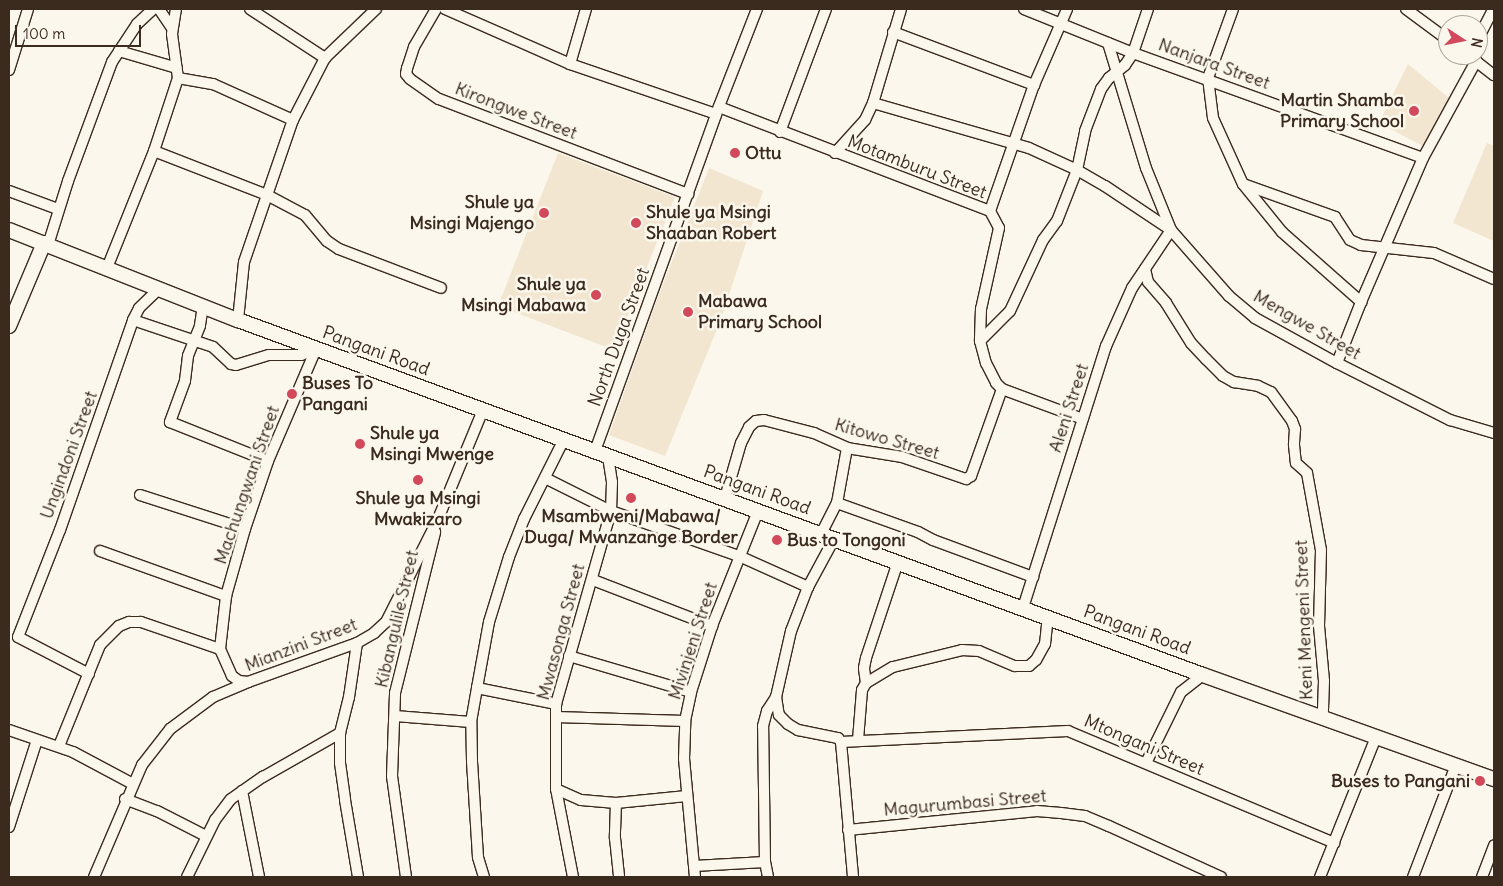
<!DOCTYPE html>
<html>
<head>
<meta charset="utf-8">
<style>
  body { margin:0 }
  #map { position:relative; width:1503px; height:886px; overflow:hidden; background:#fbf7ec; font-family:Delius,sans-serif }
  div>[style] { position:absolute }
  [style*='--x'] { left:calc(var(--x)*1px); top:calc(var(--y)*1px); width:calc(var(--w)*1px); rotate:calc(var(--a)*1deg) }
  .built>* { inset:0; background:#f2e6d1 }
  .roads { filter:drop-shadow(1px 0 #3b2a1e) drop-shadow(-1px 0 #3b2a1e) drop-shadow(0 1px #3b2a1e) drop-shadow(0 -1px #3b2a1e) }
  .minor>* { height:10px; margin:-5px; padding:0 5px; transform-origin:5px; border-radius:5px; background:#fbf7ec }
  .secondary>* { height:14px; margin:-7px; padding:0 7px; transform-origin:7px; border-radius:7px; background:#fbf7ec }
  .dots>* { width:14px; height:14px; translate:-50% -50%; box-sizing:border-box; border:2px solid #fbf7ec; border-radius:50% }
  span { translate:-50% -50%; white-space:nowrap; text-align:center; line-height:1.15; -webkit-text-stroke:5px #fbf7ec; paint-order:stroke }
  .street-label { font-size:18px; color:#3b2a1e }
  .poi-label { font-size:18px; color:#3b2a1e; font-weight:700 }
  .right { translate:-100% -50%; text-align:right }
  .left { translate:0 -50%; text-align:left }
  .frame { position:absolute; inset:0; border:10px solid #3b2a1e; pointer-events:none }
  .north { position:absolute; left:1438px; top:15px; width:50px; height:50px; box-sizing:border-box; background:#fbf7ec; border:1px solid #aea59a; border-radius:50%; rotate:101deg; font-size:14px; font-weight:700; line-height:20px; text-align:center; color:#3b2a1e }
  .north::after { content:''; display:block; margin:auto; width:18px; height:22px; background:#d1495b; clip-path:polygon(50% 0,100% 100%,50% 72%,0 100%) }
  .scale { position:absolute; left:15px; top:25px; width:126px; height:22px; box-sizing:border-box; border:2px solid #3b2a1e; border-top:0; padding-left:6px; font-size:15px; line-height:18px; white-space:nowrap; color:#3b2a1e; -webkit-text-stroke:4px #fbf7ec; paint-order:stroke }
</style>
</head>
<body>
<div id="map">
  <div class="built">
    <div style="clip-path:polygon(1408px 64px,1449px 98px,1425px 147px,1379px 123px)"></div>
    <div style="clip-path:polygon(1487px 143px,1494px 146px,1494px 241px,1453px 223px)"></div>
    <div style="clip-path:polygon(558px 153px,675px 197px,614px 350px,498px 306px)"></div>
    <div style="clip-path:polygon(709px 168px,763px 191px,720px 322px,665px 456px,609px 435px,656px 302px)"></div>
  </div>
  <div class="roads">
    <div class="minor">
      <div style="--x:159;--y:9;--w:23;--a:56"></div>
      <div style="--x:250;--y:9;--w:90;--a:33.2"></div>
      <div style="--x:436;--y:9;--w:44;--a:120.1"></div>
      <div style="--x:414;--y:47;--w:22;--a:108"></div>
      <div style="--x:407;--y:68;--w:6;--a:99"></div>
      <div style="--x:406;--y:74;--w:6;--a:51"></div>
      <div style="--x:410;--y:79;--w:35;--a:35"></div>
      <div style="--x:439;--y:99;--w:267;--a:20.9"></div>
      <div style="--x:445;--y:9;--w:137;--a:23.7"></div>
      <div style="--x:570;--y:64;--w:154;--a:18.9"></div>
      <div style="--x:1024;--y:9;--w:118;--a:22"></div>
      <div style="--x:1133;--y:53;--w:308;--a:19.9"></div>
      <div style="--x:1233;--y:9;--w:73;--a:109.9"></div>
      <div style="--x:1208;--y:78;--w:40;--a:82.9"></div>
      <div style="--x:1213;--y:118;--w:72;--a:65.6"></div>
      <div style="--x:1243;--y:184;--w:62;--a:50.9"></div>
      <div style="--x:1282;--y:232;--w:106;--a:41.5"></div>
      <div style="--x:1406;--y:9;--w:52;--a:36.4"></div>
      <div style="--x:893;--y:32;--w:151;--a:20.6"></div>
      <div style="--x:1478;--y:39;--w:34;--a:-63"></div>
      <div style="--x:1108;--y:43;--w:131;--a:73.1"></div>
      <div style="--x:1146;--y:168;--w:67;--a:68"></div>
      <div style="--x:1171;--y:230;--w:88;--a:48.7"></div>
      <div style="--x:1229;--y:296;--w:34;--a:40"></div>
      <div style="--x:1255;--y:318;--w:94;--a:28.8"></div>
      <div style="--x:1337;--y:363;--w:127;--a:26.8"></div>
      <div style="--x:1450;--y:420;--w:46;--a:16.5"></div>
      <div style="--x:119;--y:51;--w:60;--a:16.3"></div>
      <div style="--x:1468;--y:55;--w:33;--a:38"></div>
      <div style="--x:570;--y:64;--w:57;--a:-73.8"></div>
      <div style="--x:9;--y:70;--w:64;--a:-72.7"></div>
      <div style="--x:178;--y:78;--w:36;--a:10"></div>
      <div style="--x:213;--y:84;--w:88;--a:24.2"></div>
      <div style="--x:873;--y:103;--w:162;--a:16.1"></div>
      <div style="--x:1029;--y:148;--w:53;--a:24.6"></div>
      <div style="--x:1077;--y:170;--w:32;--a:30"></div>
      <div style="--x:1105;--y:186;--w:79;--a:33.7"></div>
      <div style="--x:1171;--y:230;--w:70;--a:123.9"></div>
      <div style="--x:1132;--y:288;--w:64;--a:114.1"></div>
      <div style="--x:1106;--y:346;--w:275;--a:107.6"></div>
      <div style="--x:719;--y:107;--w:290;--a:21"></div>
      <div style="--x:990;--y:211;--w:19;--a:62"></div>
      <div style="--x:999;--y:228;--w:83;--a:102.5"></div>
      <div style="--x:981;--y:309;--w:32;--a:92"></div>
      <div style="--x:980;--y:341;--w:23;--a:75"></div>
      <div style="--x:986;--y:363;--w:22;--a:63"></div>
      <div style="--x:996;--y:383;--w:8;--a:45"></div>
      <div style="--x:1002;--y:389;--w:86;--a:20.3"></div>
      <div style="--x:780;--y:132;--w:131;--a:-69.5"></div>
      <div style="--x:154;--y:151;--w:121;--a:21.3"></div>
      <div style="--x:267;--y:195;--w:43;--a:27.8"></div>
      <div style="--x:305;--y:215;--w:34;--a:50"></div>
      <div style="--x:327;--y:241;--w:14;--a:34"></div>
      <div style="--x:339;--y:249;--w:109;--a:20.9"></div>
      <div style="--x:835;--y:153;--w:45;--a:-47.7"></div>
      <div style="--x:865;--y:120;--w:19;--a:-65"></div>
      <div style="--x:873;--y:103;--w:98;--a:-73.4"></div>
      <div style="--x:1243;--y:184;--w:98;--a:19.7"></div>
      <div style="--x:1335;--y:217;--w:27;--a:57"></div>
      <div style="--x:1350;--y:240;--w:12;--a:24"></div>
      <div style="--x:1361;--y:245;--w:73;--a:6.3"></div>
      <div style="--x:1434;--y:253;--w:65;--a:23.4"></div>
      <div style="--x:9;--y:191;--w:52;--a:20.2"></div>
      <div style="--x:990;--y:211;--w:133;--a:-70.8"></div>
      <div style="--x:1034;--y:85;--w:83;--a:-66.5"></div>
      <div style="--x:48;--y:245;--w:67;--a:-72.6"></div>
      <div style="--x:68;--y:181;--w:127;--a:-69.7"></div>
      <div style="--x:112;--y:62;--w:45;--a:-56.7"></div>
      <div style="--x:137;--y:24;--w:22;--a:-43"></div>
      <div style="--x:107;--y:268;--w:126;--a:-68.1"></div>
      <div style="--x:154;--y:151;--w:77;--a:-71.8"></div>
      <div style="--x:178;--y:78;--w:44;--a:-97.8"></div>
      <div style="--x:172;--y:34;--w:25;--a:-81"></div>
      <div style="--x:1145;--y:269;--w:13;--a:77"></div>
      <div style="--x:1148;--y:282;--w:28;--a:49"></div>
      <div style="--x:1166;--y:303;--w:47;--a:58"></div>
      <div style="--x:1191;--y:343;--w:22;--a:47"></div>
      <div style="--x:1206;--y:359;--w:24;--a:45"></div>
      <div style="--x:1223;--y:376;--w:13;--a:29"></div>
      <div style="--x:1234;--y:382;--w:24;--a:9"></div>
      <div style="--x:1258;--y:386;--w:14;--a:25"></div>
      <div style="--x:1271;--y:392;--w:36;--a:54"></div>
      <div style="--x:1292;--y:421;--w:9;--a:69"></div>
      <div style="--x:1295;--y:429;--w:16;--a:94"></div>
      <div style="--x:1294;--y:445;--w:18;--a:84"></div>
      <div style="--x:1296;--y:463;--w:15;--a:42"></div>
      <div style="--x:1307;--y:473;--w:78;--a:79.7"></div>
      <div style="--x:1321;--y:550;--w:76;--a:91.5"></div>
      <div style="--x:1319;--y:626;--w:55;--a:84.8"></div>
      <div style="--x:1324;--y:681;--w:36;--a:92"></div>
      <div style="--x:203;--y:306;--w:20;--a:99"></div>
      <div style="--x:200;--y:326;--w:32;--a:112"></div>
      <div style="--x:188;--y:356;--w:25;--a:97"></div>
      <div style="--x:185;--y:381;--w:44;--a:110.1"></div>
      <div style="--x:170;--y:422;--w:105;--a:21.7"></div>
      <div style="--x:133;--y:320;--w:84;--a:18.6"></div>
      <div style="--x:213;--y:347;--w:25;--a:43"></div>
      <div style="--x:231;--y:364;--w:5;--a:11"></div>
      <div style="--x:236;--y:365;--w:34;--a:-17"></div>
      <div style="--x:269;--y:355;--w:32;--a:0"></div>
      <div style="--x:301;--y:355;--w:16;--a:-22"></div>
      <div style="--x:238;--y:320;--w:58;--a:-84.1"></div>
      <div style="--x:244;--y:262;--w:150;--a:-71"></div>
      <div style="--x:293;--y:120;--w:70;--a:-62.7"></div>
      <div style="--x:325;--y:58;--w:71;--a:-43.9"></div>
      <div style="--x:980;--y:341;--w:42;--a:-45"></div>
      <div style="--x:1010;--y:311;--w:78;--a:-65.1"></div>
      <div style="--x:1043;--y:240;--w:24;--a:-54"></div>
      <div style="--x:1057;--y:221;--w:55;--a:-68.6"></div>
      <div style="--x:1077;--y:170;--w:40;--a:-78"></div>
      <div style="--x:1085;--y:131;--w:45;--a:-69.1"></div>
      <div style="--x:1101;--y:89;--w:14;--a:-54"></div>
      <div style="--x:1109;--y:78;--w:21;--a:-39"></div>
      <div style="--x:1125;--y:65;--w:14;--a:-56"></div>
      <div style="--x:1133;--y:53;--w:46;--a:-71.2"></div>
      <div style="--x:1337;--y:363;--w:66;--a:-68.5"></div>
      <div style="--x:1361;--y:302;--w:157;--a:-66.7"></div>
      <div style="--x:1423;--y:158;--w:111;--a:-61.3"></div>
      <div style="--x:595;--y:451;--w:358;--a:-70.2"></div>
      <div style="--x:716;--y:114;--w:113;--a:-68.7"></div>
      <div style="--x:545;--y:478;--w:74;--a:26.6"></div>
      <div style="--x:611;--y:511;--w:136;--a:19.4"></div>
      <div style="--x:739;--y:556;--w:76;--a:24.2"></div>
      <div style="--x:140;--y:495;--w:110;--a:17.9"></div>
      <div style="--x:725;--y:498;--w:57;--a:-73.8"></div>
      <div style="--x:741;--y:443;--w:18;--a:-63"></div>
      <div style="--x:749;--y:427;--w:9;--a:-41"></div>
      <div style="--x:756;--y:421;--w:8;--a:-7"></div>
      <div style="--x:764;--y:420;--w:52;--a:14.6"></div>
      <div style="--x:814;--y:433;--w:36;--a:24"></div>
      <div style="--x:847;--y:448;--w:56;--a:9.3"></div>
      <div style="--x:902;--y:457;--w:68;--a:19"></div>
      <div style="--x:966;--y:479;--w:6;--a:-31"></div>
      <div style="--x:971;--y:476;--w:92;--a:-70.4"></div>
      <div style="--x:837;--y:503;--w:86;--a:19.7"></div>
      <div style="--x:918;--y:532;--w:17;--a:28"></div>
      <div style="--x:933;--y:540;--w:107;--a:20.3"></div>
      <div style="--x:821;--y:534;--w:35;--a:-63"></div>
      <div style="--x:837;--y:503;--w:56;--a:-79.7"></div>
      <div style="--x:834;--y:539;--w:55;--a:118.4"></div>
      <div style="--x:808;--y:587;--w:47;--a:111.1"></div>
      <div style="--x:791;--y:631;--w:68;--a:102.8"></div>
      <div style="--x:776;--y:697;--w:18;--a:81"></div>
      <div style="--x:779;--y:715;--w:13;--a:45"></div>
      <div style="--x:788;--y:724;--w:12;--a:31"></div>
      <div style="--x:798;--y:730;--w:41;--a:11.3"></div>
      <div style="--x:838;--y:738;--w:5;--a:53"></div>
      <div style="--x:841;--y:742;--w:136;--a:84.9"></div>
      <div style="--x:100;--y:551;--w:134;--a:19.7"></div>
      <div style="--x:593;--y:580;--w:128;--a:21.1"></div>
      <div style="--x:18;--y:637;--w:115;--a:-68.6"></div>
      <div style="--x:60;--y:530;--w:222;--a:-70.8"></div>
      <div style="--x:133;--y:320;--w:13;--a:-63"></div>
      <div style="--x:139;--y:308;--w:28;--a:-44"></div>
      <div style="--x:18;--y:637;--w:80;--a:27.5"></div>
      <div style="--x:357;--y:643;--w:55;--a:98.4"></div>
      <div style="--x:349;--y:697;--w:37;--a:104"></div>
      <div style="--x:340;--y:733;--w:30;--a:90"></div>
      <div style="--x:340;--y:763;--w:37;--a:82"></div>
      <div style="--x:345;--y:800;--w:78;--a:80.4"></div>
      <div style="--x:569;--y:656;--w:127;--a:16.4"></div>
      <div style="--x:248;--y:682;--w:9;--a:-174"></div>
      <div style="--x:239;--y:681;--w:9;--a:-144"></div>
      <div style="--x:232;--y:676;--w:30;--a:-114"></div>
      <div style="--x:220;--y:649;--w:53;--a:-83.5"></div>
      <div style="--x:226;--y:596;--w:70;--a:-74.2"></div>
      <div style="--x:245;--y:529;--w:72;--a:-71.3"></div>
      <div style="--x:268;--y:461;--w:122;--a:-66.8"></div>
      <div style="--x:866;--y:683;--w:31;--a:-31"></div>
      <div style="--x:893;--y:667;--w:71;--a:-13.8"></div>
      <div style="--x:962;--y:650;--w:17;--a:3"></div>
      <div style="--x:979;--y:651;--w:39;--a:23"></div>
      <div style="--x:1015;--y:666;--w:14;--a:0"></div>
      <div style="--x:1029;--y:666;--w:9;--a:-41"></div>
      <div style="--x:1036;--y:660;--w:18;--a:-61"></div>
      <div style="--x:1045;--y:644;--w:27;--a:-84"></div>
      <div style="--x:477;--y:688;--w:81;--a:11.4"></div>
      <div style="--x:395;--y:716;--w:76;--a:4.5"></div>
      <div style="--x:556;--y:717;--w:129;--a:1.8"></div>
      <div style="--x:9;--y:730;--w:68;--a:19"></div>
      <div style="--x:73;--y:752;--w:68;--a:28.1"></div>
      <div style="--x:858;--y:740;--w:50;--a:-85.4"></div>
      <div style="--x:862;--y:690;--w:8;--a:-60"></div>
      <div style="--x:866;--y:683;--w:15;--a:-98"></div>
      <div style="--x:864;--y:668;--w:10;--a:-79"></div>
      <div style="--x:866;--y:658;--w:101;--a:-71.6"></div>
      <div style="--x:841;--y:742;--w:227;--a:-2.8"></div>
      <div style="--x:1068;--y:731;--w:289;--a:22.8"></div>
      <div style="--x:59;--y:746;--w:109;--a:-67.9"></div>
      <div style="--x:100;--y:645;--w:27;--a:-45"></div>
      <div style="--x:119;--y:626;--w:11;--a:-22"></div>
      <div style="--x:129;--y:622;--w:12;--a:0"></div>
      <div style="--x:141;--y:622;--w:83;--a:18.9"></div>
      <div style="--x:1146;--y:763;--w:79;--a:-63.8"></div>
      <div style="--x:1181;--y:692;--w:28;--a:-38"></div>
      <div style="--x:556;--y:789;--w:27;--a:24"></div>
      <div style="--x:581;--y:800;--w:35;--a:5"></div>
      <div style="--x:616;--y:803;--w:71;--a:-5.6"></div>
      <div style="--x:242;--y:791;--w:88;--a:78.8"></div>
      <div style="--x:125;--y:799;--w:34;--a:21"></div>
      <div style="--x:157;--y:811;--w:55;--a:27"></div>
      <div style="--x:616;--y:803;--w:35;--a:92"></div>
      <div style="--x:615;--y:838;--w:39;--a:84"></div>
      <div style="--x:9;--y:827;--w:91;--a:-72.2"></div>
      <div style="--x:848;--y:830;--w:190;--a:-5.7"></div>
      <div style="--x:1037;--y:811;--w:24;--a:5"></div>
      <div style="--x:1061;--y:813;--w:24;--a:7"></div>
      <div style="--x:1085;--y:816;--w:26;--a:23"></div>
      <div style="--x:1109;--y:826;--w:123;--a:24.5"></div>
      <div style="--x:694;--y:866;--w:71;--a:-3.2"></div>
      <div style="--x:94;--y:877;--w:122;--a:-66.8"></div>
      <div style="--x:142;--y:765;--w:46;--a:-52.1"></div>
      <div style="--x:170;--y:729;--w:54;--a:-36.7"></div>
      <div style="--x:213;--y:697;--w:38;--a:-23"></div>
      <div style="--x:248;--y:682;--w:116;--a:-19.7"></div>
      <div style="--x:357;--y:643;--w:20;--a:-30"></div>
      <div style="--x:374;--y:633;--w:16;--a:-43"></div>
      <div style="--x:386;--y:622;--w:115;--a:-63.2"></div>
      <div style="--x:438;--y:519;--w:118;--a:-67.6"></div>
      <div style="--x:187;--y:877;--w:64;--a:-63.8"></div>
      <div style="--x:215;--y:820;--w:26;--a:-53"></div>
      <div style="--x:231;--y:799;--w:39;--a:-35"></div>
      <div style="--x:263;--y:777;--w:89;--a:-29.7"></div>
      <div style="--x:406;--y:877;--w:102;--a:-97.9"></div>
      <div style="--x:392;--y:776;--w:83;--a:-87.9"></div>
      <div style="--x:395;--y:693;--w:166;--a:-76"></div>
      <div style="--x:484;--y:877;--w:21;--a:-107"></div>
      <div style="--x:478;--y:857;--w:96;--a:-93.6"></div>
      <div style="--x:472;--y:761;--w:39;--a:-91"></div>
      <div style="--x:471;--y:722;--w:35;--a:-80"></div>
      <div style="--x:477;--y:688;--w:67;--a:-79.7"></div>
      <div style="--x:489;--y:622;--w:68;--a:-72.9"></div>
      <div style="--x:509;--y:557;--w:41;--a:-68.5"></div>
      <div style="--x:524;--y:519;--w:89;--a:-63.4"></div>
      <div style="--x:573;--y:877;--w:90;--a:-100.9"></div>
      <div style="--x:556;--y:789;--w:85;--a:-90"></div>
      <div style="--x:556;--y:704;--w:201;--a:-74.1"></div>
      <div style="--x:611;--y:511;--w:29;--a:-88"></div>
      <div style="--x:612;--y:482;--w:26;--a:-99"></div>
      <div style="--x:695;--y:877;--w:119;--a:-95.3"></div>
      <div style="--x:684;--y:759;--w:38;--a:-88"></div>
      <div style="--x:685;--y:721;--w:30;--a:-78"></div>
      <div style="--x:691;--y:692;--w:69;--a:-72.3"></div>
      <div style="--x:712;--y:626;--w:124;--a:-68.2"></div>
      <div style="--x:768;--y:877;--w:15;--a:-101"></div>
      <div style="--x:765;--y:862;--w:136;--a:-90.8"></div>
      <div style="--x:763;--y:726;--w:16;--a:-75"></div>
      <div style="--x:767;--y:711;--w:17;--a:-57"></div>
      <div style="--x:1320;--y:877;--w:151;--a:-68.2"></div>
      <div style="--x:1413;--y:877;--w:120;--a:-69"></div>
      <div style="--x:1482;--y:877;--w:34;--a:-69"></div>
    </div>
    <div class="secondary">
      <div style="--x:9;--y:230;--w:246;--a:21.5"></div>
      <div style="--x:238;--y:320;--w:1028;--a:20.2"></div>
      <div style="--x:1203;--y:675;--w:309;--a:19.7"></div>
      <div style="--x:9;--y:326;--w:90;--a:-67.1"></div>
    </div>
  </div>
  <div class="dots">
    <div style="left:1414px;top:111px;background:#d1495b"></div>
    <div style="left:735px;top:153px;background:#d1495b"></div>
    <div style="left:544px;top:213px;background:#d1495b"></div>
    <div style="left:636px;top:223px;background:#d1495b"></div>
    <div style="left:596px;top:295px;background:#d1495b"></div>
    <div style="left:688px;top:312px;background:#d1495b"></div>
    <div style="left:292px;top:394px;background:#d1495b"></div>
    <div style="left:360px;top:444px;background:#d1495b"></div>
    <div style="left:418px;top:480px;background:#d1495b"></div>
    <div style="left:631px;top:498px;background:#d1495b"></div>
    <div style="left:777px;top:540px;background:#d1495b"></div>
    <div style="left:1480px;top:781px;background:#d1495b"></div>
  </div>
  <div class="street-label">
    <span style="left:1214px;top:64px;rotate:20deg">Nanjara Street</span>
    <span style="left:516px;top:111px;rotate:21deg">Kirongwe Street</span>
    <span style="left:917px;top:167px;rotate:21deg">Motamburu Street</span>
    <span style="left:1307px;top:325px;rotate:30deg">Mengwe Street</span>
    <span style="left:619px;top:337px;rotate:-70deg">North Duga Street</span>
    <span style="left:376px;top:351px;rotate:20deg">Pangani Road</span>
    <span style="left:1069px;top:408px;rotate:-72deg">Aleni Street</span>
    <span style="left:887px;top:439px;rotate:16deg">Kitowo Street</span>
    <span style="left:69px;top:455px;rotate:-70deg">Ungindoni Street</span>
    <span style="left:247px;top:485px;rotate:-71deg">Machungwani Street</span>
    <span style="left:757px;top:490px;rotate:20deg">Pangani Road</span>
    <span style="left:397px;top:619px;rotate:-77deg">Kibangulile Street</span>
    <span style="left:1304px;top:620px;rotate:-92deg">Keni Mengeni Street</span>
    <span style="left:1137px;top:630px;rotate:20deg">Pangani Road</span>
    <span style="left:561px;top:632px;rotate:-75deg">Mwasonga Street</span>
    <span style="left:693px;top:641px;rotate:-72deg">Mivinjeni Street</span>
    <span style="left:301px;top:645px;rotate:-21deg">Mianzini Street</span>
    <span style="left:1144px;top:745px;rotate:23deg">Mtongani Street</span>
    <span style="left:965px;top:803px;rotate:-5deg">Magurumbasi Street</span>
  </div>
  <div class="poi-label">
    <span class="right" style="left:1404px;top:111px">Martin Shamba<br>Primary School</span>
    <span class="left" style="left:745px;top:153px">Ottu</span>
    <span class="right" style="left:534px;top:213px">Shule ya<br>Msingi Majengo</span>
    <span class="left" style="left:646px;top:223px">Shule ya Msingi<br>Shaaban Robert</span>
    <span class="right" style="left:586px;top:295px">Shule ya<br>Msingi Mabawa</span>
    <span class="left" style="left:698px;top:312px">Mabawa<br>Primary School</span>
    <span class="left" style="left:302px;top:394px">Buses To<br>Pangani</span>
    <span class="left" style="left:370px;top:444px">Shule ya<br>Msingi Mwenge</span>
    <span style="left:418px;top:509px">Shule ya Msingi<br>Mwakizaro</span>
    <span style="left:631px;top:527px">Msambweni/Mabawa/<br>Duga/ Mwanzange Border</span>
    <span class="left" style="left:787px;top:540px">Bus to Tongoni</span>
    <span class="right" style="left:1470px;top:781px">Buses to Pangani</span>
  </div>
  <div class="frame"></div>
  <div class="north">N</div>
  <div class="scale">100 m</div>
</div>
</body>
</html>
